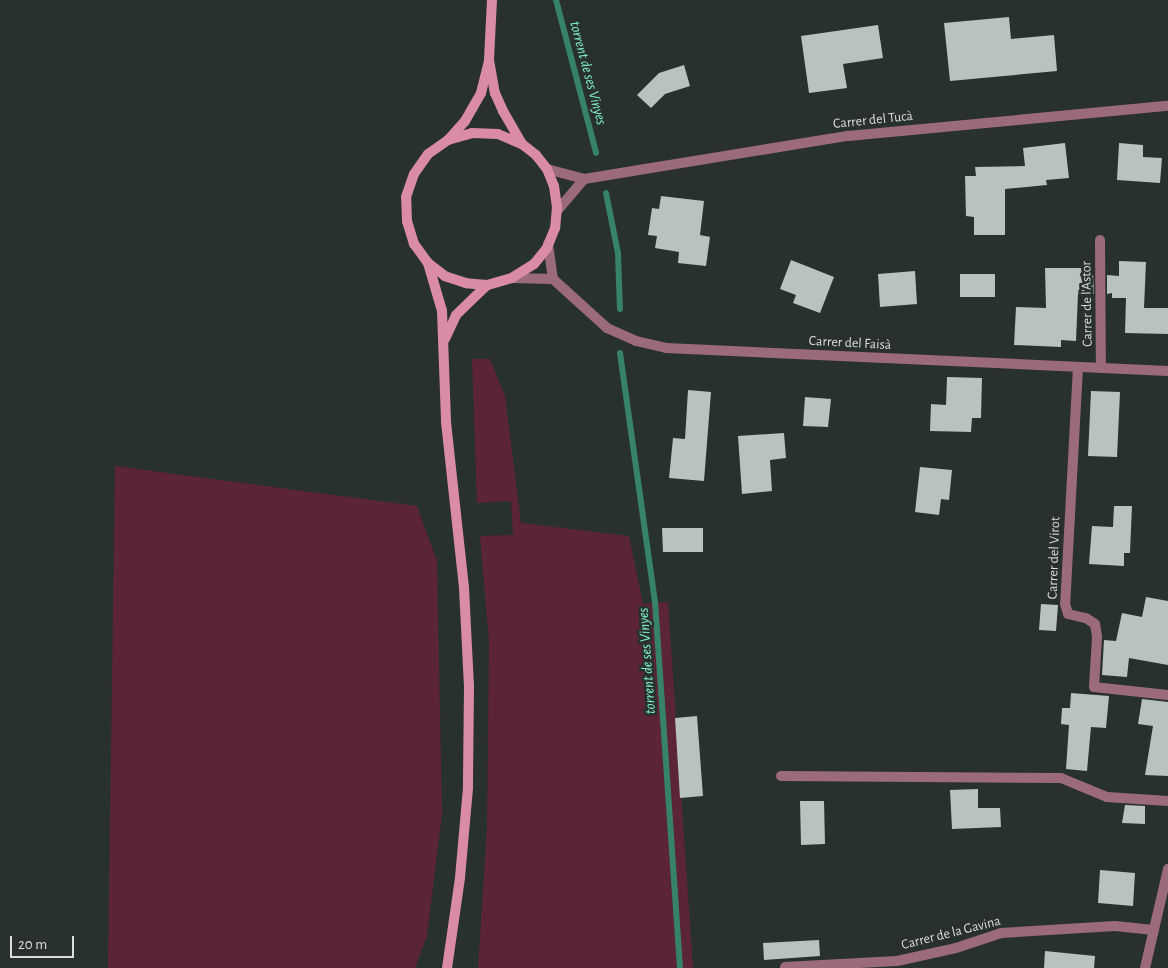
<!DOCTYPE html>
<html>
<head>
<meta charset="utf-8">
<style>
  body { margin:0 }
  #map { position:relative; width:1168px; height:968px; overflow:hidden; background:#29312d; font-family:"Alegreya Sans",sans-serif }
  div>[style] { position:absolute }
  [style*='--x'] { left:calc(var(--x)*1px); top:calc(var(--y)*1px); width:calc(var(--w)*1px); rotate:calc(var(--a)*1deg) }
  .green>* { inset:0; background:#5b2439 }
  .stream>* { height:6px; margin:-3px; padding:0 3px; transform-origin:3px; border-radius:3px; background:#368369 }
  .building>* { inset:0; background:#b8c2be }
  .street>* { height:10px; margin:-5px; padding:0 5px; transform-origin:5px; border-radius:5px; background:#9c6b7b }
  .secondary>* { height:10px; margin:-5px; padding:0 5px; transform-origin:5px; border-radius:5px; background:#da8ca5 }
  span { translate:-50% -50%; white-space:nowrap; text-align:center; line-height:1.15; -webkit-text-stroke:5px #29312d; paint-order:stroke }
  .street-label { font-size:14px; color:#d9dedc }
  .water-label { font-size:15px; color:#80eec7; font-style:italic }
  .scale { position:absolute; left:10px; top:936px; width:64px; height:22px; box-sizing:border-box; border:2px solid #d9dedc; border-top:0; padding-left:6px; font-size:15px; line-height:18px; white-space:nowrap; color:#d9dedc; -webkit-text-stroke:4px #29312d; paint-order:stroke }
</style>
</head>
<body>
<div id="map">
  <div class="green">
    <div style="clip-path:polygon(472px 359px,490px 359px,505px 396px,521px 523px,629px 536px,643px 604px,668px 602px,693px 968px,478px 968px,487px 828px,489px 642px,480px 536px,513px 535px,511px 501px,477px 503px)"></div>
    <div style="clip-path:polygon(115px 466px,417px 506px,437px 561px,442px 814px,427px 936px,415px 968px,108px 968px)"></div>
  </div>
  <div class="stream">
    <div style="--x:556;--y:0;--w:158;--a:75.3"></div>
    <div style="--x:606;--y:193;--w:61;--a:78.7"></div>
    <div style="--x:618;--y:253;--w:56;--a:88"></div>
    <div style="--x:620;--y:353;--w:250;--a:82"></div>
    <div style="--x:655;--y:601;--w:368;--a:86.1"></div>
  </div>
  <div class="building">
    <div style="clip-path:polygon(1009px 17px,1011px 39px,1054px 35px,1057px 71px,950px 81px,944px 23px)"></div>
    <div style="clip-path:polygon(878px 25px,883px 58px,843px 64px,847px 88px,809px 93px,801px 36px)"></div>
    <div style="clip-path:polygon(684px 65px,690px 86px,665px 94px,651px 108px,637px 95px,659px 73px)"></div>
    <div style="clip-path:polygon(1065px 143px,1069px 178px,1046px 180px,1047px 185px,1005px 189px,1005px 235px,974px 235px,974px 217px,966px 216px,965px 176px,976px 176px,975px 167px,1025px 166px,1023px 148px)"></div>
    <div style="clip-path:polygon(1119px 143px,1143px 145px,1143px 157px,1162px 158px,1160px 183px,1117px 180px)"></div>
    <div style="clip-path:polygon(661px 196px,704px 201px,700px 235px,710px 237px,706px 266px,678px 263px,679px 252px,655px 248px,657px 236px,648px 235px,652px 208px,659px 209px)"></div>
    <div style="clip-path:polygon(791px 260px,834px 277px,820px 313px,793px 303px,796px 295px,780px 289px)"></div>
    <div style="clip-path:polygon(1119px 261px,1146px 262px,1144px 308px,1168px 308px,1168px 334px,1125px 333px,1126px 298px,1112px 298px,1112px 293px,1107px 294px,1107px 275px,1119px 276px)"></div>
    <div style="clip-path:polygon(1045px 268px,1081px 268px,1082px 274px,1093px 275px,1094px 294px,1078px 294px,1076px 341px,1061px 340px,1061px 347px,1014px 345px,1016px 307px,1046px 308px)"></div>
    <div style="clip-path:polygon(915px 271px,917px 304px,880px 307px,878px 274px)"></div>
    <div style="clip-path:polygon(960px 274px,995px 274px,995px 297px,960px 297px)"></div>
    <div style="clip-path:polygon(947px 377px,982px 378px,981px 418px,972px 418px,971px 432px,930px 431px,931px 404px,946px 405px)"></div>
    <div style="clip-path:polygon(688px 390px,711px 392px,704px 481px,669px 478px,673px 438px,685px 439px)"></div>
    <div style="clip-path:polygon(1091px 391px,1120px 392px,1117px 457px,1088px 456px)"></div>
    <div style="clip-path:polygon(805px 397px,831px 399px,828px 427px,803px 426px)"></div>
    <div style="clip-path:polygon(784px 433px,786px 458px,770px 460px,772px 491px,742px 494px,738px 436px)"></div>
    <div style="clip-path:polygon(920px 467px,952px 470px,949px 500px,941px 499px,939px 515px,915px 512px)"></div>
    <div style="clip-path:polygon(1114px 506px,1132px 506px,1130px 553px,1124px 553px,1124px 566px,1089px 564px,1092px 526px,1113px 527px)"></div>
    <div style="clip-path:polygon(662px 528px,703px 528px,703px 552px,663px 552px)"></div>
    <div style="clip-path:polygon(1146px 597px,1168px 601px,1168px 665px,1129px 658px,1127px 677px,1102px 675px,1104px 640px,1116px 641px,1122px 613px,1142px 617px)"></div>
    <div style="clip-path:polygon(1041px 604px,1058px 605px,1056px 631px,1039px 630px)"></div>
    <div style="clip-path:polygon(1071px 693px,1109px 696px,1106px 728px,1091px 727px,1087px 771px,1066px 769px,1069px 725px,1061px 724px,1062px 708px,1070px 708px)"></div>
    <div style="clip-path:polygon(1142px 699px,1168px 702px,1168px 776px,1145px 775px,1153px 726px,1138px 724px)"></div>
    <div style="clip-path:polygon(697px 716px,703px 796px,680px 798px,675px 718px)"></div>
    <div style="clip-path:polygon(978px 789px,978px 808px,1000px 808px,1001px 827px,952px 829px,950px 790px)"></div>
    <div style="clip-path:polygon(800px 801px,824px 801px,825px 844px,801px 845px)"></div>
    <div style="clip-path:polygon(1125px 805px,1145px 806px,1145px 824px,1122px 823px)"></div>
    <div style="clip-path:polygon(1100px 870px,1135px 873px,1133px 906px,1098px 903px)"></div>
    <div style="clip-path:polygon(819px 940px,820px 956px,764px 960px,763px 943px)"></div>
    <div style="clip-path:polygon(1045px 951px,1095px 956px,1094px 968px,1044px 968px)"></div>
  </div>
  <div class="street">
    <div style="--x:547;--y:169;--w:38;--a:15"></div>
    <div style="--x:584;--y:179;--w:267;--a:-9.3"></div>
    <div style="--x:848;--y:136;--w:321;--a:-5.4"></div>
    <div style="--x:557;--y:211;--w:42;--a:-49.8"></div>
    <div style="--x:1100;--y:240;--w:128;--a:89.6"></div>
    <div style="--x:548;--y:244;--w:35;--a:82"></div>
    <div style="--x:553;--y:279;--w:73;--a:42.2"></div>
    <div style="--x:607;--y:328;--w:32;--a:24"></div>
    <div style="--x:636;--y:341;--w:31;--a:13"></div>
    <div style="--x:666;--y:348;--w:503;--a:2.62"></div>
    <div style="--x:512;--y:278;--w:41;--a:1.4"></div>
    <div style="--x:1078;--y:367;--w:237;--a:93.1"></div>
    <div style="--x:1065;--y:604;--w:10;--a:73"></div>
    <div style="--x:1068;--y:614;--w:18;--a:13"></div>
    <div style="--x:1086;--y:618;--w:11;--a:34"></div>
    <div style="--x:1095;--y:624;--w:13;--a:81"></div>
    <div style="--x:1097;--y:637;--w:50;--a:93.4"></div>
    <div style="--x:1094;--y:687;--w:74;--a:6.2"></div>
    <div style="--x:781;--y:776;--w:280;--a:0.4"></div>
    <div style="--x:1061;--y:778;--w:50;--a:22.4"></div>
    <div style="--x:1107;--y:797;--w:61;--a:3.8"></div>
    <div style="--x:785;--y:967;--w:112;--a:-3.1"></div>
    <div style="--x:897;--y:961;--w:60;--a:-12.4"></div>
    <div style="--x:956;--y:948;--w:47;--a:-18.4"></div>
    <div style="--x:1001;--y:933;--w:114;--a:-3.5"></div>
    <div style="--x:1115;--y:926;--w:39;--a:6"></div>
    <div style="--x:1145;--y:968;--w:102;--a:-76.9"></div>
  </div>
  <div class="secondary">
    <div style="--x:492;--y:0;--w:60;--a:92.9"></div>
    <div style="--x:489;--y:60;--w:34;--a:80"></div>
    <div style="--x:495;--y:93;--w:20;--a:66"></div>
    <div style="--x:503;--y:111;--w:38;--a:60"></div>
    <div style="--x:448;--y:140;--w:25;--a:-16"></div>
    <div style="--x:472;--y:133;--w:26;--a:2"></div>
    <div style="--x:498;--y:134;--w:26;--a:23"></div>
    <div style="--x:522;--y:144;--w:18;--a:38"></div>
    <div style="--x:536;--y:155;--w:18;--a:52"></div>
    <div style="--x:547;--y:169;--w:18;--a:68"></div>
    <div style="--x:554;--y:186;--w:21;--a:82"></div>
    <div style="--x:557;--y:207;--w:21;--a:95"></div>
    <div style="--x:555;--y:228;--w:22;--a:112"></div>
    <div style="--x:547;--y:248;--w:21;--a:129"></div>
    <div style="--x:534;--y:264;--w:26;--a:148"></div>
    <div style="--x:512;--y:278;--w:26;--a:164"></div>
    <div style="--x:487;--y:285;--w:21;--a:-175"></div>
    <div style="--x:466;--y:283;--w:22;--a:-162"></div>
    <div style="--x:445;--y:276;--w:21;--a:-143"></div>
    <div style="--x:428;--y:263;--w:24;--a:-126"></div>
    <div style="--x:414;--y:244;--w:24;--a:-107"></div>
    <div style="--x:407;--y:221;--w:24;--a:-92"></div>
    <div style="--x:406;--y:197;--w:24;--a:-71"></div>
    <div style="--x:414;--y:174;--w:24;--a:-55"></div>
    <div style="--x:428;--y:154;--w:24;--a:-35"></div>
    <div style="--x:448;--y:140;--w:25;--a:-48"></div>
    <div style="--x:465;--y:121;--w:32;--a:-60"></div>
    <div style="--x:481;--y:93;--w:34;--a:-76"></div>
    <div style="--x:428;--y:263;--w:50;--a:73.7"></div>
    <div style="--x:442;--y:311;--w:111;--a:87.9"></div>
    <div style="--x:446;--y:422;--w:167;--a:83.8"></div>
    <div style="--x:464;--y:588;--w:98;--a:87.1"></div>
    <div style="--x:469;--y:686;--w:102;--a:90.6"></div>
    <div style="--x:468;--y:788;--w:90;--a:95.1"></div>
    <div style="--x:460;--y:878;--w:91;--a:98.2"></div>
    <div style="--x:445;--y:339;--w:26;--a:-65"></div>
    <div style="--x:456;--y:315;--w:43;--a:-44.1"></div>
  </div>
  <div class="street-label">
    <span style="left:873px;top:120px;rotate:-6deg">Carrer del Tucà</span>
    <span style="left:1087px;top:304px;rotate:-91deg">Carrer de l'Astor</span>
    <span style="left:850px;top:343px;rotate:3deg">Carrer del Faisà</span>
    <span style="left:1054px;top:558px;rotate:-88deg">Carrer del Virot</span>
    <span style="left:951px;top:933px;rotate:-14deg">Carrer de la Gavina</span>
  </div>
  <div class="water-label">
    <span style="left:588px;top:73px;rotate:75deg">torrent de ses Vinyes</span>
    <span style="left:647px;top:661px;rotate:-94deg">torrent de ses Vinyes</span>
  </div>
  <div class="scale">20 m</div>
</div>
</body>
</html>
